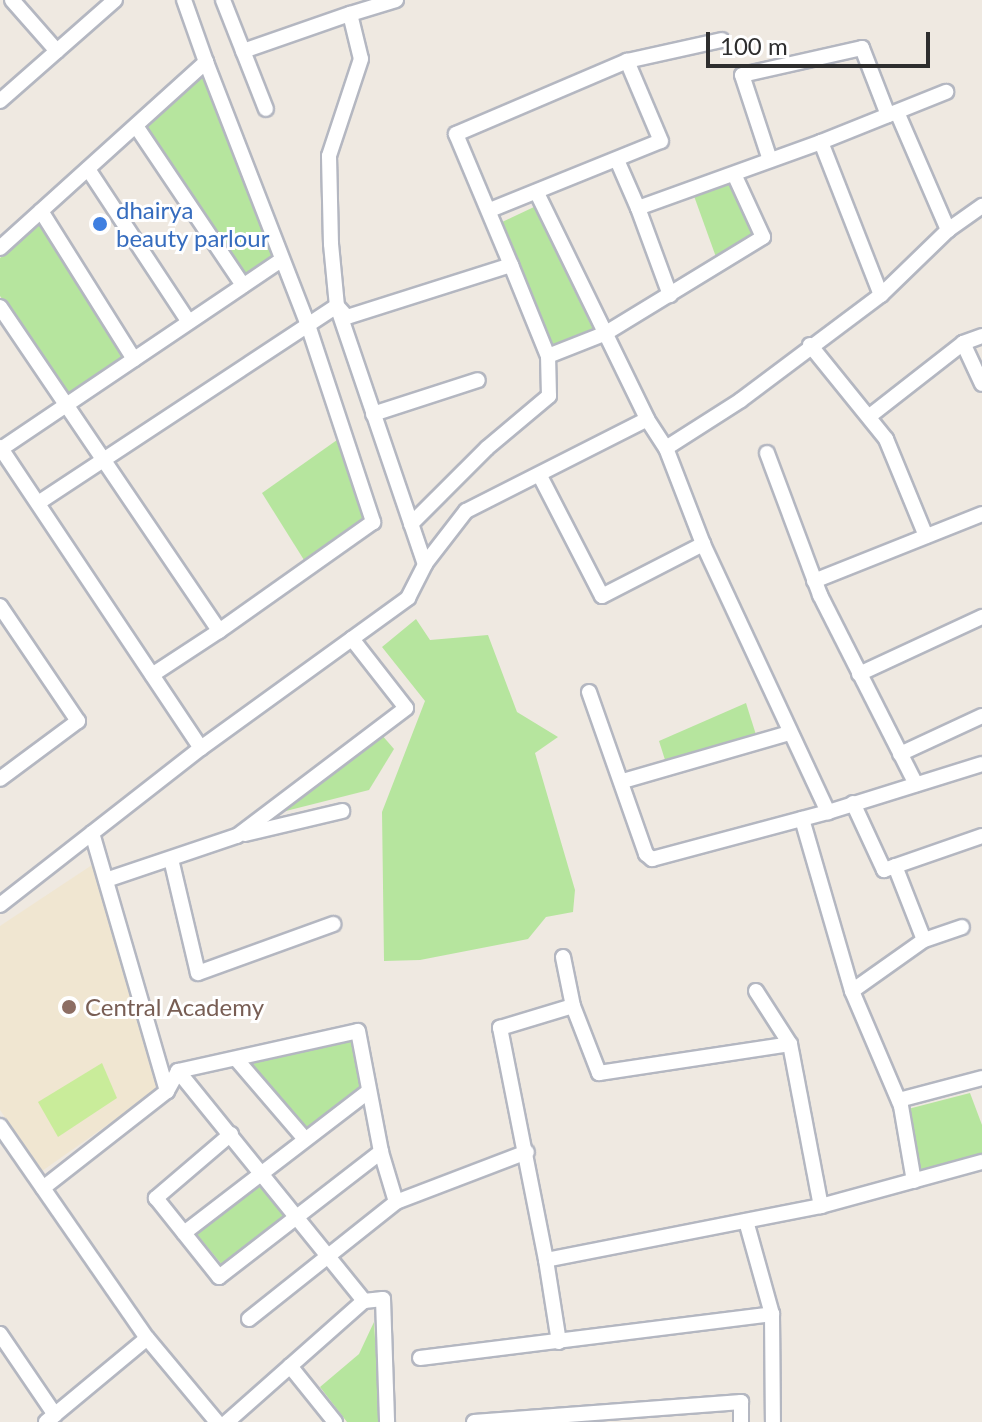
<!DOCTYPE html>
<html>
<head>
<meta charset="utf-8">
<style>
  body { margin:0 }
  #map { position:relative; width:982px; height:1422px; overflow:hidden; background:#efe9e1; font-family:Lato,sans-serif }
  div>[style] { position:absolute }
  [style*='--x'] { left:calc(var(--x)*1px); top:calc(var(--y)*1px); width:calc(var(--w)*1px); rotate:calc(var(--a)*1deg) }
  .education>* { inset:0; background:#f0e6d1 }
  .green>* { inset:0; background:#b6e59e }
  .pitch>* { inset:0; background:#c9ec9a }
  .roads { filter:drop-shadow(2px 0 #b4b7c1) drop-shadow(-2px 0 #b4b7c1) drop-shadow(0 2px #b4b7c1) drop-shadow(0 -2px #b4b7c1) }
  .minor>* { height:14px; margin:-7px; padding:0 7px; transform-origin:7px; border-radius:7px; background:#fff }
  .dots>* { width:22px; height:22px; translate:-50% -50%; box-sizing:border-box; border:4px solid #fff; border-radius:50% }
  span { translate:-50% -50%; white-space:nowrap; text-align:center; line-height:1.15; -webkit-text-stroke:6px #fff; paint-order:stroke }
  .shop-label { font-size:24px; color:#366cbe }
  .left { translate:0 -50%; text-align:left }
  .education-label { font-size:24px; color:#785e54 }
  .scale { position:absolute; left:706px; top:32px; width:224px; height:36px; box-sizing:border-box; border:4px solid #2e2e2e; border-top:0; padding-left:10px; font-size:24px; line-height:28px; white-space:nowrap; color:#2e2e2e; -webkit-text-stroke:6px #fff; paint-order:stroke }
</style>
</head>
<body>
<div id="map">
  <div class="education">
    <div style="clip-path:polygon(98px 861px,160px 1088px,42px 1171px,0 1110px,0 926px)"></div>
  </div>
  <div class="green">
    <div style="clip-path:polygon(205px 74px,279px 261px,245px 279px,143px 128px)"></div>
    <div style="clip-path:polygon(730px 180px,756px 237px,716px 257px,694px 196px)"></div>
    <div style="clip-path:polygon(534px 207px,594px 331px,550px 348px,498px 224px)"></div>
    <div style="clip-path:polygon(40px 222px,131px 354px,68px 397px,0 296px,0 258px)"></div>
    <div style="clip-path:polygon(337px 440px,364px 517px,304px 560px,262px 493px)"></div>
    <div style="clip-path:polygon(416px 619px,430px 640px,488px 635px,517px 712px,558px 737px,535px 753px,575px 890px,573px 912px,546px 917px,528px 939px,420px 960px,384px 961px,382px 812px,425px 701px,382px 647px)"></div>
    <div style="clip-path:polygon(746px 703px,757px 738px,666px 763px,659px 741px)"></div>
    <div style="clip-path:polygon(381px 734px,394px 749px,369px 790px,274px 814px)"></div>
    <div style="clip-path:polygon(355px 1036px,364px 1088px,303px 1132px,248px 1065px)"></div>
    <div style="clip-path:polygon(970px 1093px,982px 1125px,982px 1159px,918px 1176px,908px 1109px)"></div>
    <div style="clip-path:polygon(258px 1182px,287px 1213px,223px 1266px,195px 1232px)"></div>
    <div style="clip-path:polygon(374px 1322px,380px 1422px,347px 1422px,320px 1387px,359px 1354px)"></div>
  </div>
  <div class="pitch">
    <div style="clip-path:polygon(102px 1063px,117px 1098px,58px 1137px,38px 1102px)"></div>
  </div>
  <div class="roads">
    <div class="minor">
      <div style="--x:12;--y:0;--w:68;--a:48.6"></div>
      <div style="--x:223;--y:0;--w:117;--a:68.5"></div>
      <div style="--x:396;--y:0;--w:48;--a:163.1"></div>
      <div style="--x:350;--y:14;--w:46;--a:76.3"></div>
      <div style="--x:361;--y:59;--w:102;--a:108.3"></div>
      <div style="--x:329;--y:156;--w:88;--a:88.7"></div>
      <div style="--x:331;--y:244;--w:62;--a:84.5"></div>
      <div style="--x:337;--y:306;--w:273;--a:71.2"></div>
      <div style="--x:243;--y:51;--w:113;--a:-19.1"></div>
      <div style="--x:206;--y:62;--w:279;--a:68.8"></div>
      <div style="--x:307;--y:322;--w:211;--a:71.7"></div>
      <div style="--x:373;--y:522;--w:189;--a:144.7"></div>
      <div style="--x:0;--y:101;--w:153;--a:-41.3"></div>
      <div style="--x:897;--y:112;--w:129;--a:66.6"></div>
      <div style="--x:136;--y:126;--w:192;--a:56.1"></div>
      <div style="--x:821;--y:142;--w:135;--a:-21.8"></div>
      <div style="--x:617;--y:160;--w:52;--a:66.4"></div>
      <div style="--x:638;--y:208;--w:195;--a:-19.8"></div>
      <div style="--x:821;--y:142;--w:164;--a:68.6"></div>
      <div style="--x:770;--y:160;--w:89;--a:-108.2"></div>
      <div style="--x:742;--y:75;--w:123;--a:-12.7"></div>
      <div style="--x:862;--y:48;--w:72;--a:68.8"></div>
      <div style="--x:88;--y:169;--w:183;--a:56.6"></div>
      <div style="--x:537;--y:193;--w:251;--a:64"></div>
      <div style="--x:638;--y:208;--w:93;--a:69.8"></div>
      <div style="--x:490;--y:210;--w:184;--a:-22"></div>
      <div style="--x:661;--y:141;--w:87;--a:-113"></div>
      <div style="--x:41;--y:211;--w:175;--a:57.9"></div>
      <div style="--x:0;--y:248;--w:278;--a:-42.1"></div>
      <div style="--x:206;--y:62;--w:66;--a:-109.5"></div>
      <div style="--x:511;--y:265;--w:98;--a:67.9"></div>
      <div style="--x:548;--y:356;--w:62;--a:-21.6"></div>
      <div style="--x:606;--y:333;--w:184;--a:-31.4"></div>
      <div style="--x:763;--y:237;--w:69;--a:-114.7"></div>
      <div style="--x:337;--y:306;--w:15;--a:48"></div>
      <div style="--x:347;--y:317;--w:172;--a:-17.6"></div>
      <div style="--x:511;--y:265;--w:142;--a:-112.8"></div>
      <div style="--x:456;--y:134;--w:186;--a:-23.1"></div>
      <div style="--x:627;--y:61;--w:97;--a:-12.5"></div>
      <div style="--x:0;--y:307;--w:391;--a:55.9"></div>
      <div style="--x:219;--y:631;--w:80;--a:146.7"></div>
      <div style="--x:982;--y:336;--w:20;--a:160"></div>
      <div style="--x:963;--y:343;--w:45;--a:65.1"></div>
      <div style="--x:810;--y:345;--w:121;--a:51"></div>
      <div style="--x:886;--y:439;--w:105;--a:67.6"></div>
      <div style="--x:373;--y:414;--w:110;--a:-17.9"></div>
      <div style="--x:871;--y:415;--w:117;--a:-38"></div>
      <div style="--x:0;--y:447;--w:362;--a:56.3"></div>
      <div style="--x:666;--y:448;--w:89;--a:-32.6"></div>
      <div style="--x:741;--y:400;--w:175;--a:-36.9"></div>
      <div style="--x:881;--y:295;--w:93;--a:-44.1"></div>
      <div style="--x:948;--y:230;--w:42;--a:-35.2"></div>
      <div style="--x:1;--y:449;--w:338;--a:-34"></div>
      <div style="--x:767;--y:453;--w:152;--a:69.5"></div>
      <div style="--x:820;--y:595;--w:212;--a:63.1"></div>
      <div style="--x:540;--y:476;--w:135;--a:62.7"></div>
      <div style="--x:602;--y:596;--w:114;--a:-27.2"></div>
      <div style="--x:38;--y:503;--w:358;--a:-33.4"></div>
      <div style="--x:411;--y:524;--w:107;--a:-45"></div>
      <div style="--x:487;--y:448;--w:81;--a:-40"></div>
      <div style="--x:549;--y:396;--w:40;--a:-91.4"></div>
      <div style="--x:814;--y:581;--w:181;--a:-21.7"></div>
      <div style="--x:0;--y:606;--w:139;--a:55.9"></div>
      <div style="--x:78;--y:721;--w:97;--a:143.4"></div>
      <div style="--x:859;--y:674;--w:136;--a:-24.9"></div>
      <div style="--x:589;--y:692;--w:172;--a:70.6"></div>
      <div style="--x:646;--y:854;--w:8;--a:40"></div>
      <div style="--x:652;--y:859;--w:182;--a:-15"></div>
      <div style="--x:900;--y:754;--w:90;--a:-24.9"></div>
      <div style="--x:623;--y:781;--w:173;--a:-16.1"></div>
      <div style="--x:853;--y:803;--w:74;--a:65.2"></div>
      <div style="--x:884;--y:870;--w:104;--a:-19.1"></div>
      <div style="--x:802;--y:819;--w:179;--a:73.8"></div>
      <div style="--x:852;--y:991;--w:125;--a:66.9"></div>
      <div style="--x:901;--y:1106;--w:76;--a:80.2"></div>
      <div style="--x:92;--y:833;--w:269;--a:73.8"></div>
      <div style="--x:245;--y:834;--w:100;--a:-13.3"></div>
      <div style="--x:171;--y:859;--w:117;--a:76.7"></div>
      <div style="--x:198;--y:973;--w:144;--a:-19.9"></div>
      <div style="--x:895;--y:866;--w:79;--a:68.6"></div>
      <div style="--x:106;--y:880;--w:138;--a:-18.6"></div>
      <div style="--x:237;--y:836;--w:212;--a:-37.1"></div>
      <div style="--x:406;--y:708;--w:88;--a:-128"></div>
      <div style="--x:0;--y:905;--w:255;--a:-38"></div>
      <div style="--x:201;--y:748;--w:256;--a:-35.9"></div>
      <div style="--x:408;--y:598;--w:38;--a:-63"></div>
      <div style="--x:425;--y:564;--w:67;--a:-52.3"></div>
      <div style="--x:466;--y:511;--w:203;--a:-26.9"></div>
      <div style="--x:647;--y:419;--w:35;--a:57"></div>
      <div style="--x:666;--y:448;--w:103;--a:68.9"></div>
      <div style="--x:703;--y:544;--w:296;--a:65"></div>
      <div style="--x:828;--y:812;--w:161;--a:-17.3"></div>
      <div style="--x:563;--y:957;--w:50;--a:78.5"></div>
      <div style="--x:756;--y:991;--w:63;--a:57.3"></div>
      <div style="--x:852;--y:991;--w:88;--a:-35.3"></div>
      <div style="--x:924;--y:940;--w:40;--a:-18.9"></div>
      <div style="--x:573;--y:1006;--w:72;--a:68.8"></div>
      <div style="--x:599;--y:1073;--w:193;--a:-8.6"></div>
      <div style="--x:790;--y:1044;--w:165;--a:79.2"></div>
      <div style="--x:821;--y:1206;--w:280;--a:168.9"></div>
      <div style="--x:546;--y:1260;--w:237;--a:-101.2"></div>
      <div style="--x:500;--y:1028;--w:76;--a:-16.8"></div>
      <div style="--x:237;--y:1060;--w:104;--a:49.3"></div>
      <div style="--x:178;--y:1071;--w:296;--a:51"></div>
      <div style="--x:899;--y:1100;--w:86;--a:-14.8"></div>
      <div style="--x:0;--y:1126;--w:258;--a:55.3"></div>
      <div style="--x:147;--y:1338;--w:109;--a:50.2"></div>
      <div style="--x:231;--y:1134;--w:99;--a:139.5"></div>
      <div style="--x:156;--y:1198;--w:101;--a:51.4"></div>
      <div style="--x:219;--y:1277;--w:205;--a:-37.7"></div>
      <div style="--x:43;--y:1188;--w:157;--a:-38"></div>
      <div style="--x:167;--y:1091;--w:23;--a:-61"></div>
      <div style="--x:178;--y:1071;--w:184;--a:-12.5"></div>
      <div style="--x:358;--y:1031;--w:123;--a:79.2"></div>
      <div style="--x:381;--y:1152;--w:52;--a:73.3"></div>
      <div style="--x:396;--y:1202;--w:140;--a:-20.9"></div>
      <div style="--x:821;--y:1206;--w:167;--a:-15.3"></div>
      <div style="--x:746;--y:1221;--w:97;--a:74.4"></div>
      <div style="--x:772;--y:1314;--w:108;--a:89.5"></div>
      <div style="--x:184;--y:1233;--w:233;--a:-37.5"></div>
      <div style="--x:546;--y:1260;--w:83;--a:81"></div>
      <div style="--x:249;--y:1319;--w:188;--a:-38.5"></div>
      <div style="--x:0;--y:1334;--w:98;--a:55.8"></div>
      <div style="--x:420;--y:1358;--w:355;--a:-7.1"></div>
      <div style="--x:290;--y:1366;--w:72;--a:51.2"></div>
      <div style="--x:46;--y:1422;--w:131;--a:-39.7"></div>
      <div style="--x:227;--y:1422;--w:183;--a:-41.5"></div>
      <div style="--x:364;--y:1301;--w:19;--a:-6"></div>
      <div style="--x:383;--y:1299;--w:123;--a:88.1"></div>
      <div style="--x:474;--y:1422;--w:268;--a:-4.3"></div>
      <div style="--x:741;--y:1402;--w:20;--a:90"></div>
    </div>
  </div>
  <div class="dots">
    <div style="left:100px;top:224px;background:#3f7fe0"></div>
    <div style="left:69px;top:1007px;background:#8d6e63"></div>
  </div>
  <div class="shop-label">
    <span class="left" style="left:116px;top:224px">dhairya<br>beauty parlour</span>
  </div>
  <div class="education-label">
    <span class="left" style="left:85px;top:1007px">Central Academy</span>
  </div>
  <div class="scale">100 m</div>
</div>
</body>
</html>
